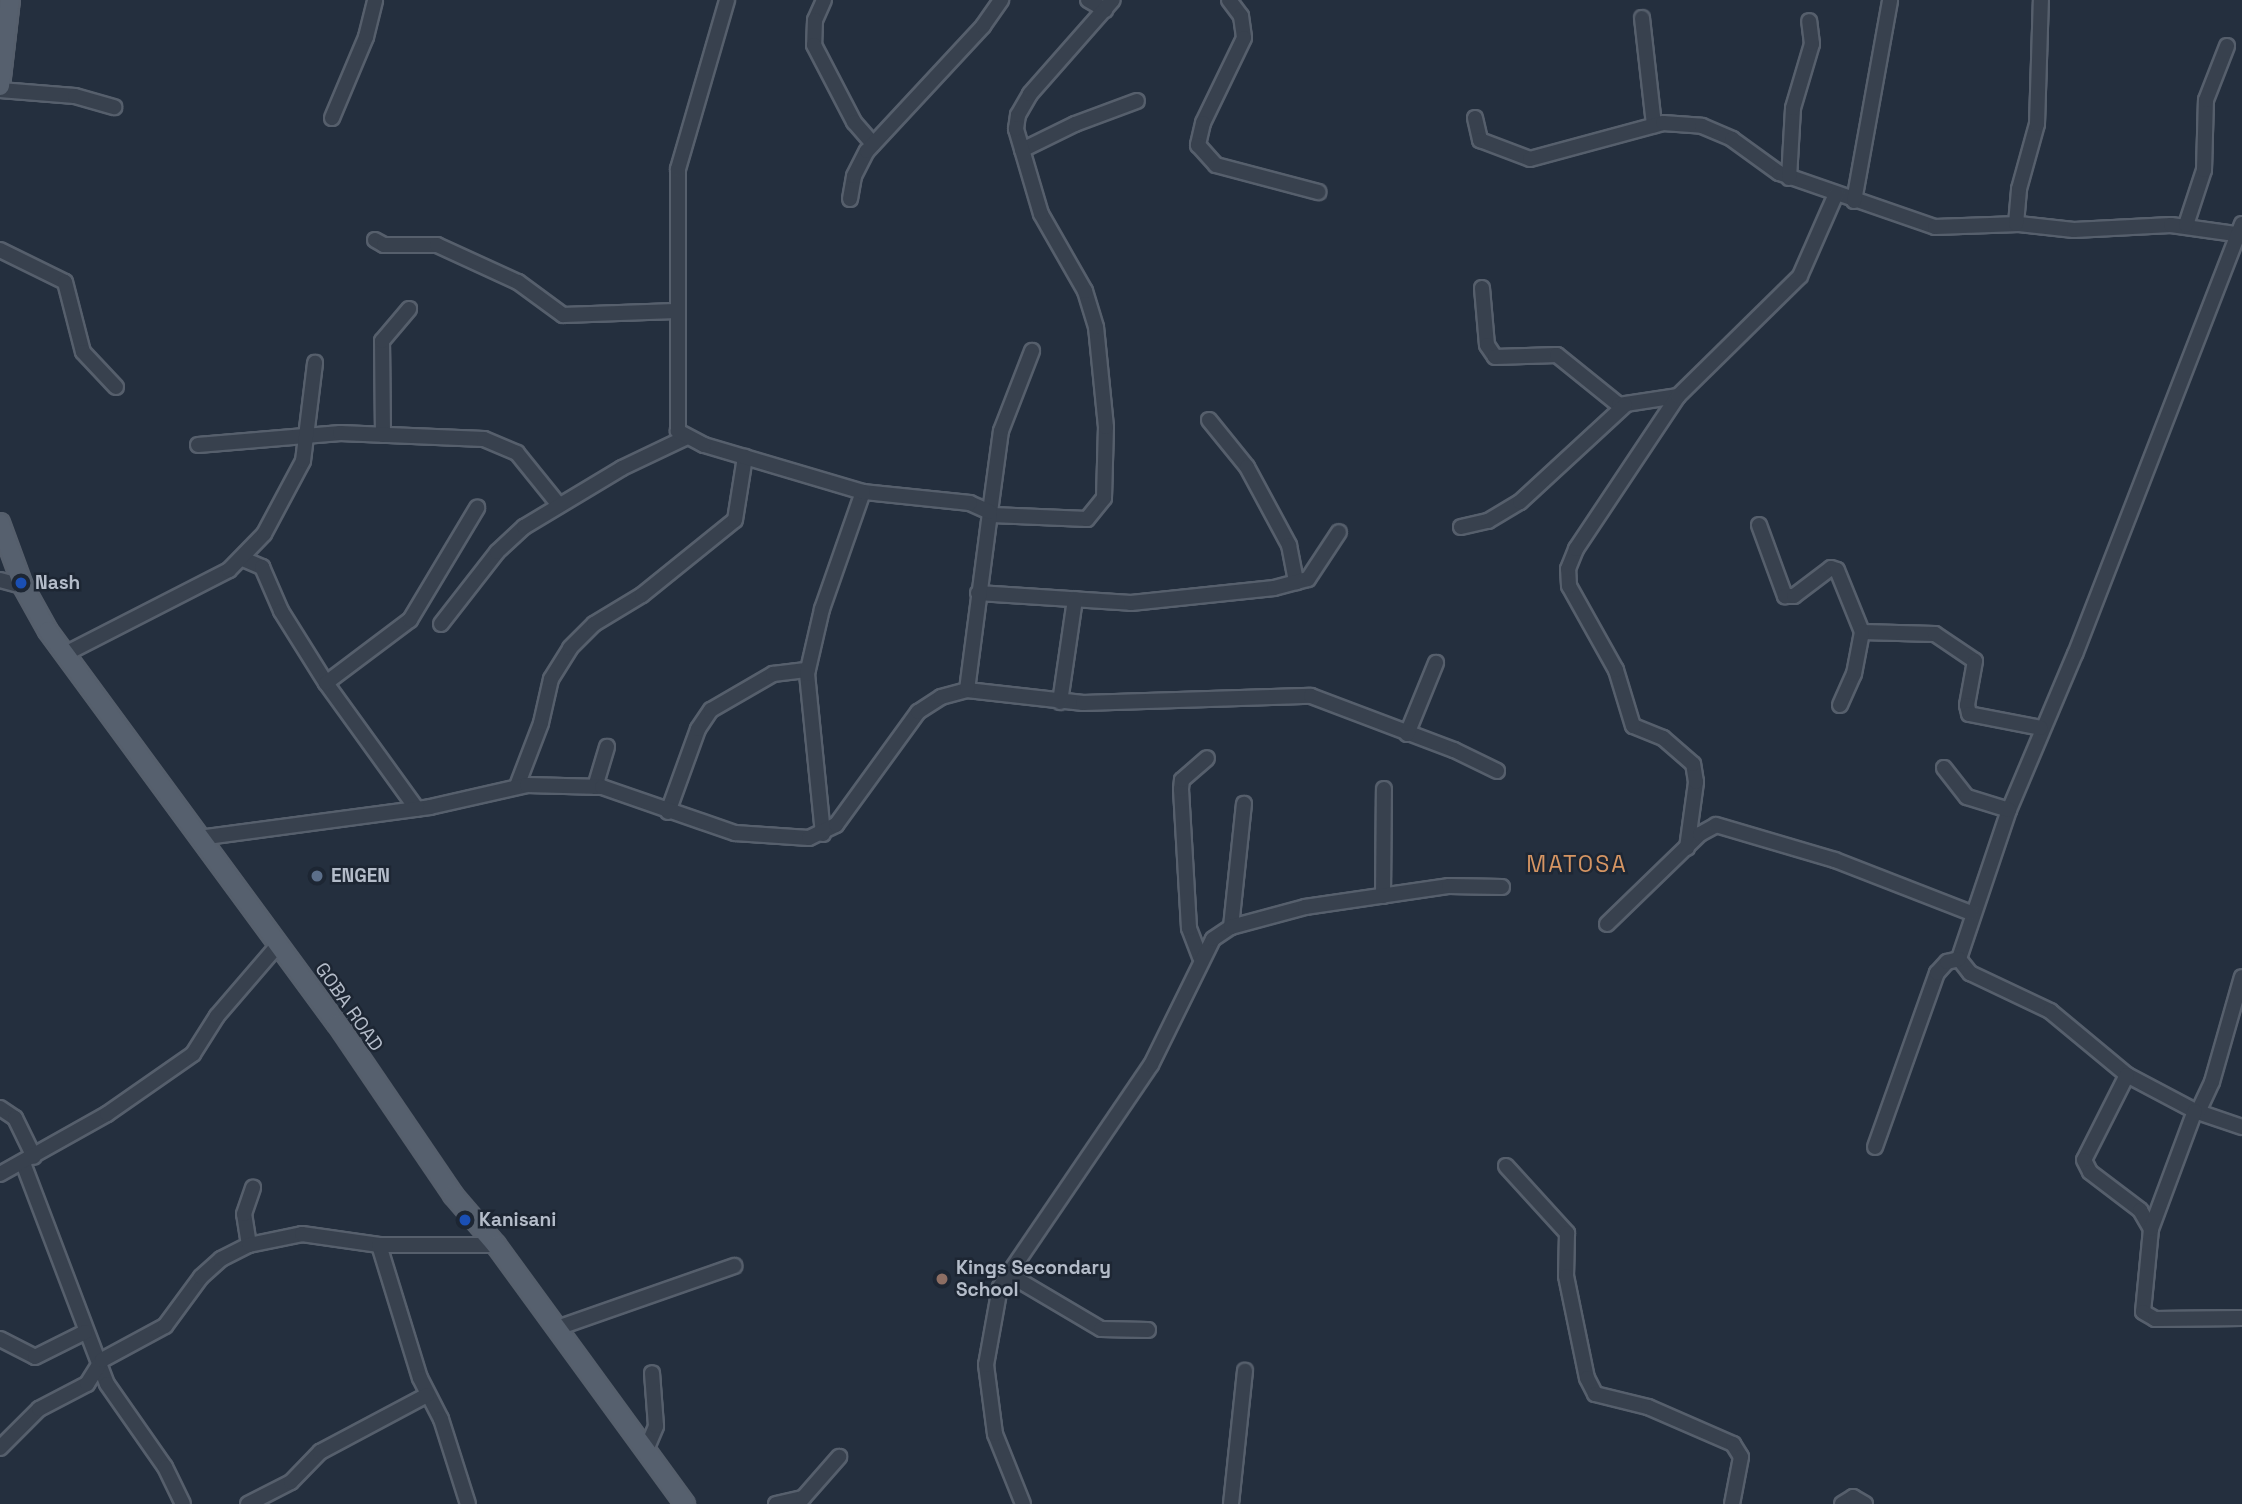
<!DOCTYPE html>
<html>
<head>
<meta charset="utf-8">
<style>
  body { margin:0 }
  #map { position:relative; width:2242px; height:1504px; overflow:hidden; background:#242f3e; font-family:"Space Grotesk",sans-serif }
  div>[style] { position:absolute }
  [style*='--x'] { left:calc(var(--x)*1px); top:calc(var(--y)*1px); width:calc(var(--w)*1px); rotate:calc(var(--a)*1deg) }
  .roads { filter:drop-shadow(2px 0 #565f6c) drop-shadow(-2px 0 #565f6c) drop-shadow(0 2px #565f6c) drop-shadow(0 -2px #565f6c) }
  .minor>* { height:14px; margin:-7px; padding:0 7px; transform-origin:7px; border-radius:7px; background:#38414e }
  .major>* { height:18px; margin:-9px; padding:0 9px; transform-origin:9px; border-radius:9px; background:#56606e }
  .dots>* { width:19px; height:19px; translate:-50% -50%; box-sizing:border-box; border:4px solid #1d2633; border-radius:50% }
  span { translate:-50% -50%; white-space:nowrap; text-align:center; line-height:1.15; -webkit-text-stroke:5px #1d2633; paint-order:stroke }
  .poi-label { font-size:19px; color:#b4bcc9; font-weight:700 }
  .left { translate:0 -50%; text-align:left }
  .street-label { font-size:19px; color:#b4bcc9 }
  .quarter-label { font-size:23px; color:#d59563; letter-spacing:2px }
</style>
</head>
<body>
<div id="map">
  <div class="roads">
    <div class="minor">
      <div style="--x:824;--y:0;--w:22;--a:114"></div>
      <div style="--x:815;--y:20;--w:25;--a:92"></div>
      <div style="--x:814;--y:45;--w:87;--a:62.5"></div>
      <div style="--x:854;--y:122;--w:29;--a:49"></div>
      <div style="--x:1088;--y:0;--w:20;--a:30"></div>
      <div style="--x:1229;--y:0;--w:20;--a:53"></div>
      <div style="--x:1241;--y:16;--w:22;--a:82"></div>
      <div style="--x:1244;--y:38;--w:94;--a:115.8"></div>
      <div style="--x:1203;--y:123;--w:23;--a:103"></div>
      <div style="--x:1198;--y:145;--w:27;--a:48"></div>
      <div style="--x:1216;--y:165;--w:106;--a:14.8"></div>
      <div style="--x:1642;--y:18;--w:108;--a:83.6"></div>
      <div style="--x:0;--y:90;--w:75;--a:4.6"></div>
      <div style="--x:75;--y:96;--w:41;--a:15.8"></div>
      <div style="--x:332;--y:118;--w:88;--a:-67.2"></div>
      <div style="--x:366;--y:37;--w:38;--a:-76"></div>
      <div style="--x:1475;--y:118;--w:23;--a:77"></div>
      <div style="--x:1480;--y:140;--w:53;--a:20.8"></div>
      <div style="--x:1530;--y:159;--w:138;--a:-15.1"></div>
      <div style="--x:1663;--y:123;--w:39;--a:4"></div>
      <div style="--x:1702;--y:126;--w:33;--a:23"></div>
      <div style="--x:1732;--y:139;--w:58;--a:35.9"></div>
      <div style="--x:1779;--y:173;--w:165;--a:19.1"></div>
      <div style="--x:1935;--y:227;--w:84;--a:-2"></div>
      <div style="--x:2019;--y:224;--w:55;--a:6.2"></div>
      <div style="--x:2074;--y:230;--w:97;--a:-3"></div>
      <div style="--x:2171;--y:225;--w:72;--a:8"></div>
      <div style="--x:1022;--y:150;--w:59;--a:-26.1"></div>
      <div style="--x:1075;--y:124;--w:66;--a:-20.4"></div>
      <div style="--x:1789;--y:178;--w:70;--a:-86.7"></div>
      <div style="--x:1793;--y:108;--w:67;--a:-73.5"></div>
      <div style="--x:1812;--y:44;--w:23;--a:-97"></div>
      <div style="--x:850;--y:199;--w:23;--a:-80"></div>
      <div style="--x:854;--y:176;--w:28;--a:-63"></div>
      <div style="--x:867;--y:151;--w:171;--a:-47.1"></div>
      <div style="--x:983;--y:26;--w:32;--a:-55"></div>
      <div style="--x:1854;--y:201;--w:204;--a:-79.8"></div>
      <div style="--x:2016;--y:224;--w:35;--a:-85"></div>
      <div style="--x:2019;--y:189;--w:67;--a:-74.5"></div>
      <div style="--x:2037;--y:124;--w:124;--a:-88.2"></div>
      <div style="--x:2242;--y:224;--w:461;--a:111.2"></div>
      <div style="--x:2075;--y:654;--w:169;--a:112.9"></div>
      <div style="--x:2009;--y:810;--w:157;--a:108.6"></div>
      <div style="--x:1959;--y:959;--w:18;--a:52"></div>
      <div style="--x:1970;--y:973;--w:89;--a:25.4"></div>
      <div style="--x:2050;--y:1011;--w:100;--a:39.7"></div>
      <div style="--x:2127;--y:1075;--w:77;--a:27.9"></div>
      <div style="--x:2195;--y:1111;--w:50;--a:18.8"></div>
      <div style="--x:2186;--y:225;--w:58;--a:-71.9"></div>
      <div style="--x:2204;--y:170;--w:70;--a:-88.4"></div>
      <div style="--x:2206;--y:100;--w:58;--a:-68.7"></div>
      <div style="--x:375;--y:240;--w:10;--a:29"></div>
      <div style="--x:384;--y:245;--w:53;--a:0"></div>
      <div style="--x:437;--y:245;--w:89;--a:24.6"></div>
      <div style="--x:518;--y:282;--w:56;--a:36.3"></div>
      <div style="--x:563;--y:315;--w:113;--a:-2"></div>
      <div style="--x:0;--y:250;--w:72;--a:26.2"></div>
      <div style="--x:65;--y:282;--w:72;--a:75.6"></div>
      <div style="--x:83;--y:352;--w:48;--a:46.7"></div>
      <div style="--x:1482;--y:288;--w:57;--a:85"></div>
      <div style="--x:1487;--y:345;--w:14;--a:56"></div>
      <div style="--x:1495;--y:357;--w:62;--a:-1.8"></div>
      <div style="--x:1557;--y:355;--w:80;--a:38.9"></div>
      <div style="--x:1619;--y:405;--w:60;--a:-8.7"></div>
      <div style="--x:1209;--y:420;--w:60;--a:51"></div>
      <div style="--x:1247;--y:467;--w:89;--a:61.7"></div>
      <div style="--x:1289;--y:545;--w:38;--a:79"></div>
      <div style="--x:383;--y:435;--w:94;--a:-90.6"></div>
      <div style="--x:382;--y:341;--w:42;--a:-49.8"></div>
      <div style="--x:198;--y:445;--w:143;--a:-4.8"></div>
      <div style="--x:340;--y:433;--w:144;--a:2.4"></div>
      <div style="--x:484;--y:439;--w:36;--a:23"></div>
      <div style="--x:517;--y:453;--w:67;--a:51.1"></div>
      <div style="--x:990;--y:512;--w:82;--a:-82.3"></div>
      <div style="--x:1001;--y:431;--w:86;--a:-68.8"></div>
      <div style="--x:992;--y:515;--w:95;--a:2.4"></div>
      <div style="--x:1087;--y:519;--w:27;--a:-51"></div>
      <div style="--x:1104;--y:498;--w:71;--a:-88.4"></div>
      <div style="--x:1106;--y:427;--w:100;--a:-95.7"></div>
      <div style="--x:1096;--y:327;--w:38;--a:-107"></div>
      <div style="--x:1085;--y:291;--w:89;--a:-119.7"></div>
      <div style="--x:1041;--y:214;--w:89;--a:-106.4"></div>
      <div style="--x:1016;--y:129;--w:14;--a:-82"></div>
      <div style="--x:1018;--y:115;--w:24;--a:-60"></div>
      <div style="--x:1030;--y:94;--w:125;--a:-48.6"></div>
      <div style="--x:1759;--y:525;--w:76;--a:69.9"></div>
      <div style="--x:1785;--y:596;--w:9;--a:0"></div>
      <div style="--x:1794;--y:596;--w:46;--a:-37.1"></div>
      <div style="--x:1831;--y:568;--w:6;--a:18"></div>
      <div style="--x:1837;--y:570;--w:67;--a:68"></div>
      <div style="--x:1862;--y:632;--w:73;--a:1.6"></div>
      <div style="--x:1935;--y:634;--w:48;--a:34"></div>
      <div style="--x:1975;--y:661;--w:45;--a:100.3"></div>
      <div style="--x:1967;--y:705;--w:9;--a:77"></div>
      <div style="--x:1969;--y:714;--w:73;--a:11"></div>
      <div style="--x:1461;--y:527;--w:28;--a:-13"></div>
      <div style="--x:1488;--y:521;--w:37;--a:-31"></div>
      <div style="--x:1520;--y:502;--w:143;--a:-42.7"></div>
      <div style="--x:243;--y:559;--w:21;--a:23"></div>
      <div style="--x:262;--y:567;--w:48;--a:66.6"></div>
      <div style="--x:281;--y:611;--w:85;--a:58"></div>
      <div style="--x:326;--y:683;--w:155;--a:54.2"></div>
      <div style="--x:0;--y:580;--w:24;--a:15"></div>
      <div style="--x:978;--y:593;--w:153;--a:3.7"></div>
      <div style="--x:1131;--y:603;--w:144;--a:-6"></div>
      <div style="--x:1274;--y:588;--w:35;--a:-15"></div>
      <div style="--x:1308;--y:579;--w:56;--a:-56.6"></div>
      <div style="--x:441;--y:624;--w:91;--a:-52.1"></div>
      <div style="--x:497;--y:552;--w:37;--a:-43"></div>
      <div style="--x:524;--y:527;--w:114;--a:-31"></div>
      <div style="--x:622;--y:468;--w:70;--a:-25.5"></div>
      <div style="--x:67;--y:653;--w:182;--a:-27.1"></div>
      <div style="--x:229;--y:570;--w:50;--a:-45.8"></div>
      <div style="--x:264;--y:534;--w:83;--a:-61.9"></div>
      <div style="--x:303;--y:461;--w:99;--a:-83"></div>
      <div style="--x:326;--y:683;--w:105;--a:-36.9"></div>
      <div style="--x:410;--y:620;--w:131;--a:-59.1"></div>
      <div style="--x:967;--y:690;--w:117;--a:6.4"></div>
      <div style="--x:1083;--y:703;--w:228;--a:-1.8"></div>
      <div style="--x:1311;--y:696;--w:153;--a:20.7"></div>
      <div style="--x:1454;--y:750;--w:48;--a:26"></div>
      <div style="--x:1060;--y:702;--w:104;--a:-81.7"></div>
      <div style="--x:1840;--y:705;--w:34;--a:-66"></div>
      <div style="--x:1854;--y:674;--w:43;--a:-79.2"></div>
      <div style="--x:1407;--y:734;--w:77;--a:-67.8"></div>
      <div style="--x:1944;--y:768;--w:37;--a:52"></div>
      <div style="--x:1967;--y:797;--w:44;--a:17.2"></div>
      <div style="--x:517;--y:786;--w:67;--a:-69.1"></div>
      <div style="--x:541;--y:723;--w:45;--a:-77.2"></div>
      <div style="--x:551;--y:679;--w:36;--a:-58"></div>
      <div style="--x:570;--y:648;--w:34;--a:-45"></div>
      <div style="--x:594;--y:624;--w:56;--a:-31.1"></div>
      <div style="--x:642;--y:595;--w:119;--a:-38.9"></div>
      <div style="--x:735;--y:520;--w:64;--a:-81"></div>
      <div style="--x:595;--y:787;--w:42;--a:-73.3"></div>
      <div style="--x:668;--y:812;--w:88;--a:-70.1"></div>
      <div style="--x:698;--y:729;--w:23;--a:-56"></div>
      <div style="--x:711;--y:710;--w:72;--a:-30.1"></div>
      <div style="--x:773;--y:674;--w:35;--a:-7"></div>
      <div style="--x:823;--y:834;--w:161;--a:-95.7"></div>
      <div style="--x:807;--y:674;--w:67;--a:-77"></div>
      <div style="--x:822;--y:609;--w:124;--a:-70.7"></div>
      <div style="--x:199;--y:838;--w:233;--a:-7.6"></div>
      <div style="--x:430;--y:807;--w:99;--a:-12.8"></div>
      <div style="--x:527;--y:785;--w:75;--a:1.5"></div>
      <div style="--x:602;--y:787;--w:141;--a:19.1"></div>
      <div style="--x:735;--y:833;--w:74;--a:3.9"></div>
      <div style="--x:809;--y:838;--w:30;--a:-26"></div>
      <div style="--x:836;--y:825;--w:140;--a:-54"></div>
      <div style="--x:918;--y:712;--w:27;--a:-33"></div>
      <div style="--x:941;--y:697;--w:27;--a:-15"></div>
      <div style="--x:967;--y:690;--w:179;--a:-82.6"></div>
      <div style="--x:990;--y:512;--w:22;--a:-156"></div>
      <div style="--x:970;--y:503;--w:108;--a:-174.1"></div>
      <div style="--x:863;--y:492;--w:166;--a:-163.5"></div>
      <div style="--x:704;--y:445;--w:30;--a:-152"></div>
      <div style="--x:678;--y:431;--w:262;--a:-90"></div>
      <div style="--x:678;--y:169;--w:176;--a:-73.8"></div>
      <div style="--x:1687;--y:848;--w:67;--a:-82.2"></div>
      <div style="--x:1696;--y:782;--w:18;--a:-99"></div>
      <div style="--x:1693;--y:764;--w:40;--a:-139"></div>
      <div style="--x:1663;--y:738;--w:32;--a:-158"></div>
      <div style="--x:1633;--y:726;--w:59;--a:-106.9"></div>
      <div style="--x:1616;--y:670;--w:96;--a:-119.2"></div>
      <div style="--x:1569;--y:586;--w:17;--a:-93"></div>
      <div style="--x:1568;--y:569;--w:22;--a:-68"></div>
      <div style="--x:1576;--y:549;--w:184;--a:-56.3"></div>
      <div style="--x:1678;--y:396;--w:171;--a:-44.5"></div>
      <div style="--x:1800;--y:276;--w:90;--a:-66.3"></div>
      <div style="--x:1383;--y:896;--w:107;--a:-89.5"></div>
      <div style="--x:1607;--y:924;--w:129;--a:-44.1"></div>
      <div style="--x:1700;--y:834;--w:18;--a:-29"></div>
      <div style="--x:1716;--y:825;--w:124;--a:16.4"></div>
      <div style="--x:1835;--y:860;--w:146;--a:21.3"></div>
      <div style="--x:1231;--y:927;--w:124;--a:-84"></div>
      <div style="--x:1200;--y:957;--w:31;--a:-111"></div>
      <div style="--x:1189;--y:928;--w:139;--a:-93.3"></div>
      <div style="--x:1181;--y:789;--w:9;--a:-84"></div>
      <div style="--x:1182;--y:780;--w:33;--a:-41"></div>
      <div style="--x:2127;--y:1075;--w:95;--a:116.8"></div>
      <div style="--x:2084;--y:1160;--w:13;--a:63"></div>
      <div style="--x:2090;--y:1172;--w:63;--a:37.2"></div>
      <div style="--x:2140;--y:1210;--w:22;--a:60"></div>
      <div style="--x:2151;--y:1229;--w:83;--a:95.5"></div>
      <div style="--x:2143;--y:1312;--w:14;--a:30"></div>
      <div style="--x:2155;--y:1319;--w:87;--a:-0.7"></div>
      <div style="--x:0;--y:1108;--w:18;--a:34"></div>
      <div style="--x:15;--y:1118;--w:43;--a:64"></div>
      <div style="--x:2198;--y:1112;--w:33;--a:-65"></div>
      <div style="--x:2212;--y:1082;--w:109;--a:-74.1"></div>
      <div style="--x:1875;--y:1147;--w:185;--a:-70.4"></div>
      <div style="--x:1937;--y:973;--w:15;--a:-48"></div>
      <div style="--x:1947;--y:962;--w:12;--a:-14"></div>
      <div style="--x:23;--y:1163;--w:236;--a:69.2"></div>
      <div style="--x:107;--y:1384;--w:101;--a:55.1"></div>
      <div style="--x:165;--y:1467;--w:41;--a:64.1"></div>
      <div style="--x:1506;--y:1166;--w:91;--a:47.7"></div>
      <div style="--x:1567;--y:1233;--w:43;--a:91.3"></div>
      <div style="--x:1566;--y:1276;--w:104;--a:78.4"></div>
      <div style="--x:1587;--y:1378;--w:18;--a:63"></div>
      <div style="--x:1595;--y:1394;--w:55;--a:13.8"></div>
      <div style="--x:1648;--y:1407;--w:93;--a:23.5"></div>
      <div style="--x:1733;--y:1444;--w:15;--a:58"></div>
      <div style="--x:1741;--y:1457;--w:48;--a:100.8"></div>
      <div style="--x:0;--y:1174;--w:123;--a:-29.3"></div>
      <div style="--x:107;--y:1114;--w:105;--a:-34.9"></div>
      <div style="--x:193;--y:1054;--w:45;--a:-57.7"></div>
      <div style="--x:217;--y:1016;--w:95;--a:-49.3"></div>
      <div style="--x:2151;--y:1229;--w:126;--a:-69.6"></div>
      <div style="--x:249;--y:1245;--w:31;--a:-99"></div>
      <div style="--x:244;--y:1214;--w:28;--a:-71"></div>
      <div style="--x:379;--y:1245;--w:139;--a:72.9"></div>
      <div style="--x:420;--y:1378;--w:46;--a:62.9"></div>
      <div style="--x:441;--y:1419;--w:89;--a:72.4"></div>
      <div style="--x:1008;--y:1274;--w:108;--a:30.6"></div>
      <div style="--x:1101;--y:1329;--w:47;--a:1.2"></div>
      <div style="--x:557;--y:1328;--w:188;--a:-19.3"></div>
      <div style="--x:0;--y:1339;--w:39;--a:27"></div>
      <div style="--x:35;--y:1357;--w:56;--a:-26.6"></div>
      <div style="--x:0;--y:1448;--w:55;--a:-45"></div>
      <div style="--x:39;--y:1409;--w:54;--a:-27.5"></div>
      <div style="--x:87;--y:1384;--w:28;--a:-58"></div>
      <div style="--x:102;--y:1360;--w:72;--a:-28.4"></div>
      <div style="--x:165;--y:1326;--w:61;--a:-53.7"></div>
      <div style="--x:201;--y:1277;--w:27;--a:-42"></div>
      <div style="--x:221;--y:1259;--w:31;--a:-27"></div>
      <div style="--x:249;--y:1245;--w:54;--a:-11.7"></div>
      <div style="--x:302;--y:1234;--w:78;--a:8.1"></div>
      <div style="--x:379;--y:1245;--w:117;--a:0"></div>
      <div style="--x:646;--y:1450;--w:26;--a:-67"></div>
      <div style="--x:656;--y:1426;--w:53;--a:-94.3"></div>
      <div style="--x:248;--y:1504;--w:48;--a:-27.1"></div>
      <div style="--x:291;--y:1482;--w:42;--a:-46"></div>
      <div style="--x:320;--y:1452;--w:121;--a:-28"></div>
      <div style="--x:776;--y:1504;--w:28;--a:-13"></div>
      <div style="--x:803;--y:1498;--w:55;--a:-48.7"></div>
      <div style="--x:1023;--y:1504;--w:75;--a:-111.8"></div>
      <div style="--x:995;--y:1434;--w:70;--a:-97.4"></div>
      <div style="--x:986;--y:1365;--w:79;--a:-79.8"></div>
      <div style="--x:1000;--y:1287;--w:268;--a:-55.8"></div>
      <div style="--x:1151;--y:1065;--w:140;--a:-63.8"></div>
      <div style="--x:1213;--y:939;--w:22;--a:-34"></div>
      <div style="--x:1231;--y:927;--w:77;--a:-15.1"></div>
      <div style="--x:1305;--y:907;--w:146;--a:-8.3"></div>
      <div style="--x:1449;--y:886;--w:53;--a:1.1"></div>
      <div style="--x:1231;--y:1504;--w:134;--a:-84"></div>
      <div style="--x:1842;--y:1504;--w:13;--a:-32"></div>
      <div style="--x:1853;--y:1497;--w:14;--a:30"></div>
    </div>
    <div class="major">
      <div style="--x:0;--y:86;--w:87;--a:-83.4"></div>
      <div style="--x:0;--y:523;--w:67;--a:69.9"></div>
      <div style="--x:23;--y:586;--w:51;--a:60.9"></div>
      <div style="--x:48;--y:631;--w:488;--a:53.7"></div>
      <div style="--x:337;--y:1024;--w:207;--a:55.8"></div>
      <div style="--x:453;--y:1195;--w:66;--a:49.3"></div>
      <div style="--x:496;--y:1245;--w:321;--a:53.9"></div>
    </div>
  </div>
  <div class="dots">
    <div style="left:21px;top:583px;background:#1a4fb4"></div>
    <div style="left:317px;top:876px;background:#5c6f8a"></div>
    <div style="left:465px;top:1220px;background:#1a4fb4"></div>
    <div style="left:942px;top:1279px;background:#8d6e63"></div>
  </div>
  <div class="poi-label">
    <span class="left" style="left:35px;top:583px">Nash</span>
    <span class="left" style="left:331px;top:876px">ENGEN</span>
    <span class="left" style="left:479px;top:1220px">Kanisani</span>
    <span class="left" style="left:956px;top:1279px">Kings Secondary<br>School</span>
  </div>
  <div class="street-label">
    <span style="left:349px;top:1007px;rotate:55deg">GOBA ROAD</span>
  </div>
  <div class="quarter-label">
    <span style="left:1577px;top:864px">MATOSA</span>
  </div>
</div>
</body>
</html>
